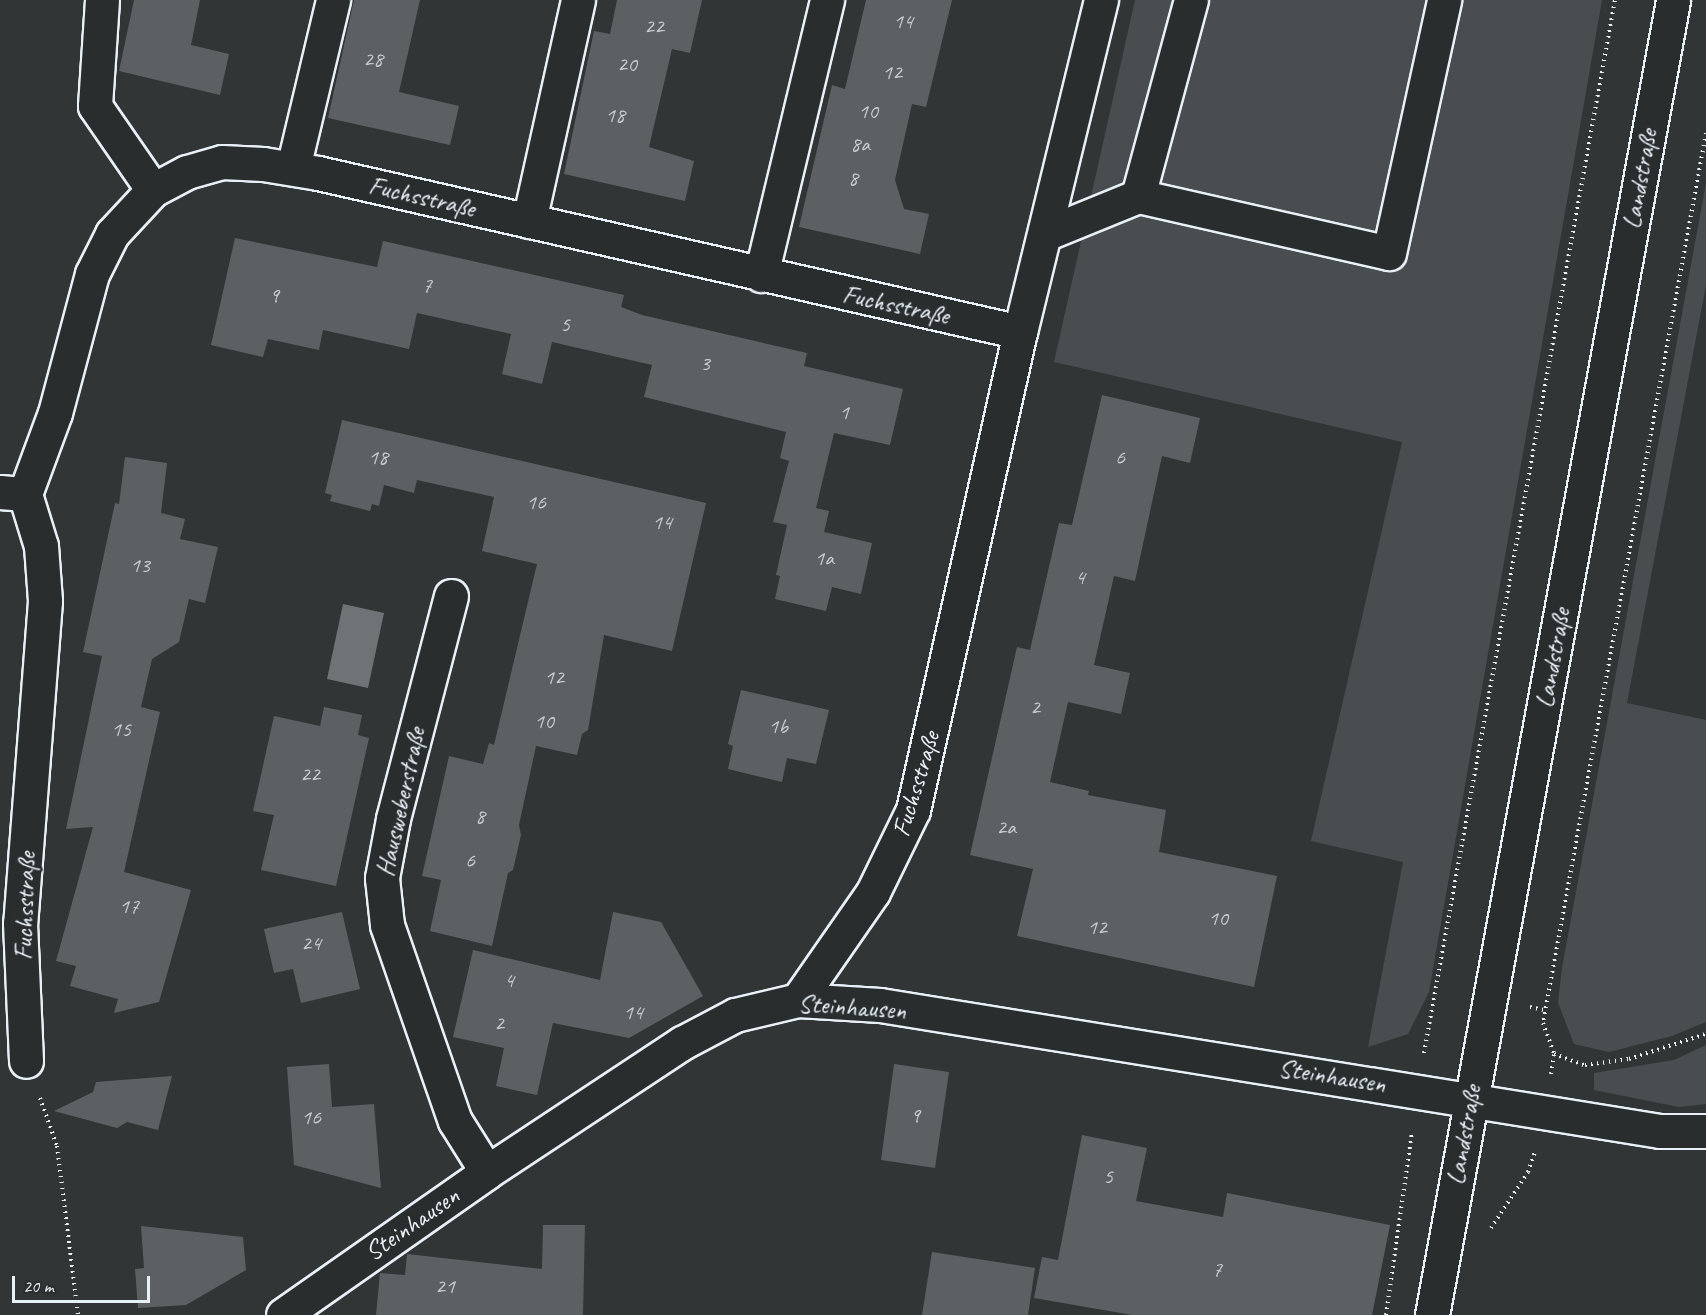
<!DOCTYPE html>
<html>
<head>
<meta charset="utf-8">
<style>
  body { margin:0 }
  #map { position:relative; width:1706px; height:1315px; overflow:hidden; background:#323536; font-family:Caveat,sans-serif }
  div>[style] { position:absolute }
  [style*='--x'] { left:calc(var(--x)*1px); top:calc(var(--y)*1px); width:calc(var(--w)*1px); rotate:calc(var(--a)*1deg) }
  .green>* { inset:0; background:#494d4f }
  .water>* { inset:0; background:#6e7376 }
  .building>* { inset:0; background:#5c6063 }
  .path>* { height:4px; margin-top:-2px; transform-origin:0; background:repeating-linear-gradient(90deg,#e8f1f8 0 1.5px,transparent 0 6px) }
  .roads { filter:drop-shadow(2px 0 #e8f1f8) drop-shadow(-2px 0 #e8f1f8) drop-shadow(0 2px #e8f1f8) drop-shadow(0 -2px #e8f1f8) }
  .minor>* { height:33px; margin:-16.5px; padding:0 16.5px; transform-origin:16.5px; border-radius:16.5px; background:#2a2d2e }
  .major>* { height:33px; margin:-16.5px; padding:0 16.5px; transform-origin:16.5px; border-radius:16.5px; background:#2a2d2e }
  span { translate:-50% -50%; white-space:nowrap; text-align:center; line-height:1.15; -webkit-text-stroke:5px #2a2d2e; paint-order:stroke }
  .number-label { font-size:22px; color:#c5cdd3 }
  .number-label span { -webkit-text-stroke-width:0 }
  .street-label { font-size:26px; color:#e8f1f8 }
  .scale { position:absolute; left:12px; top:1276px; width:138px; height:27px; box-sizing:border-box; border:3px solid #e8f1f8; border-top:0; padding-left:8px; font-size:18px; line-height:21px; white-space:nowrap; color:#e8f1f8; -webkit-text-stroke:4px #2a2d2e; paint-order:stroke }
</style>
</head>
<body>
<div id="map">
  <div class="green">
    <div style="clip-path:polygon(1135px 0,1602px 0,1429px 992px,1408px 1034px,1368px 1047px,1403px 862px,1311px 841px,1402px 442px,1054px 362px)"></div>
    <div style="clip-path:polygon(1706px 183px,1706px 285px,1627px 703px,1706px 720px,1706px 1022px,1672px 1036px,1609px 1052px,1574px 1044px,1558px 1003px,1562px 968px)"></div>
    <div style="clip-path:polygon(1706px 1045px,1706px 1104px,1679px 1107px,1594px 1090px,1594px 1073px,1674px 1060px)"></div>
  </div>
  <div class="water">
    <div style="clip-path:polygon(343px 604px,384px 613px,368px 688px,327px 679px)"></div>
  </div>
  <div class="building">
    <div style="clip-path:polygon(134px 0,200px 0,191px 45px,229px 54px,220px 95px,119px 71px)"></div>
    <div style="clip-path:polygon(354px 0,420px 0,399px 92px,459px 106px,450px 145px,328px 118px)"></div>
    <div style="clip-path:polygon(617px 0,702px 0,690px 53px,672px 49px,649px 147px,694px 161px,685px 201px,564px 174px,594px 31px,610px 34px)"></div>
    <div style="clip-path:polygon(866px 0,952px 0,926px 107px,912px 104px,895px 180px,904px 209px,929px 214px,920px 254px,799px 227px,832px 85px,845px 89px)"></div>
    <div style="clip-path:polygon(235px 238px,377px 267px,383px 241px,624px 295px,621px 307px,642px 315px,807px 353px,804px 366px,903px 389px,890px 445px,834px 433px,816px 508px,829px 511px,824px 532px,872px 543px,861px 594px,832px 587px,826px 611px,775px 599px,780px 576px,776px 575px,787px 525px,773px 522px,789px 461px,780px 458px,786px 432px,644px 397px,652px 365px,552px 342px,542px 384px,502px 374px,511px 334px,417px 313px,409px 349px,323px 330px,319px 350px,268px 339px,263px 357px,211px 345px)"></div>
    <div style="clip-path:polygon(1102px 395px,1200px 418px,1190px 463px,1162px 456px,1135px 581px,1114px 576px,1094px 665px,1130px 673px,1121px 714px,1068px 702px,1050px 782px,1089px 791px,1088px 795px,1166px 810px,1159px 852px,1277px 876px,1254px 987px,1017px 936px,1033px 869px,970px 855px,1017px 647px,1030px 650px,1059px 523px,1072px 525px)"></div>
    <div style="clip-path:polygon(342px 420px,706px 503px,672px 651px,604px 635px,588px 730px,582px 734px,577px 755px,536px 746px,519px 825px,521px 835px,513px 870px,508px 873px,492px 946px,430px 931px,441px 880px,422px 876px,449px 756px,483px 764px,489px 743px,494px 745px,537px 564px,482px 551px,494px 497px,417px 480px,414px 493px,384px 485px,379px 506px,372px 504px,370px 511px,330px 501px,332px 495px,325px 493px)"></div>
    <div style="clip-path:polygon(125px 457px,167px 463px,161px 513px,185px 519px,180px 539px,218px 547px,205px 603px,189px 599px,179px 642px,152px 659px,141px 707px,160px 712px,124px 872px,191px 890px,159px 1002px,114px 1013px,118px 999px,70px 986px,76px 966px,56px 961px,93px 827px,66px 829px,102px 656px,83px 652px,115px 503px,119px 504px)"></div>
    <div style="clip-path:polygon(741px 690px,829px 710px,816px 764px,787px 758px,782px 782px,728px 769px,733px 746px,728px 744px)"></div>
    <div style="clip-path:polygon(324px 707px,362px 715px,358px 735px,369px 738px,336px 886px,261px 870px,274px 815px,253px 811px,274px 716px,320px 726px)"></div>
    <div style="clip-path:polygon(342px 912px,360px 989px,301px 1003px,293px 969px,274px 973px,264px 929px)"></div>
    <div style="clip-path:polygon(613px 912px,661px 922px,703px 996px,629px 1038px,553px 1023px,537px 1095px,496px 1086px,504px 1048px,453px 1037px,473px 950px,600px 980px)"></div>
    <div style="clip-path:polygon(329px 1064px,332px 1107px,374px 1104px,381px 1188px,294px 1165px,287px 1067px)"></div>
    <div style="clip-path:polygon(894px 1064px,949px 1072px,935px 1168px,881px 1160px)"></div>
    <div style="clip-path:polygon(172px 1076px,158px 1130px,127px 1122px,117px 1128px,54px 1111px,93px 1092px,96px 1082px)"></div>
    <div style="clip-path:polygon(1082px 1135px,1147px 1148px,1136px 1201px,1223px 1217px,1227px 1193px,1390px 1225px,1372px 1315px,1132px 1315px,1034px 1298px,1042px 1257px,1058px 1260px)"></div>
    <div style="clip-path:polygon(543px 1225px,585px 1225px,583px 1315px,376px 1315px,380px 1273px,405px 1275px,407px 1254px,542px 1269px)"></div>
    <div style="clip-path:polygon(141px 1226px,243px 1237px,246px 1270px,186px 1305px,138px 1308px,135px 1269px,144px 1268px)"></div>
    <div style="clip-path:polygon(932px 1252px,1035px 1268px,1028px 1315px,922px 1315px)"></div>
  </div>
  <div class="path">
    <div style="--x:1706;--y:133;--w:905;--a:100.38"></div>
    <div style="--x:1543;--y:1023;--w:33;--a:70"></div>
    <div style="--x:1554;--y:1054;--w:33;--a:20"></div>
    <div style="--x:1585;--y:1065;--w:44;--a:-7.8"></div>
    <div style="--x:1629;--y:1059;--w:81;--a:-18"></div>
    <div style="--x:1530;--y:1007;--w:14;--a:12"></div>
    <div style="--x:1424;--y:1053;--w:1070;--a:-79.72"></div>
    <div style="--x:1551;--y:1074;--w:20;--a:-81"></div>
    <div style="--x:40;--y:1098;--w:51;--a:70.5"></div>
    <div style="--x:57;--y:1146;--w:170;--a:82.9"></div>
    <div style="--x:1491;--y:1228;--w:67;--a:-56.5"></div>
    <div style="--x:1528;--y:1172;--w:21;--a:-71"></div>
    <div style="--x:1386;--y:1315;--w:185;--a:-81.9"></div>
  </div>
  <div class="roads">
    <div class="minor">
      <div style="--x:102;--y:0;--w:106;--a:93.8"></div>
      <div style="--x:95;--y:106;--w:102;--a:55.4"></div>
      <div style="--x:293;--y:168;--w:173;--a:-76.6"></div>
      <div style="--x:1138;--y:196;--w:203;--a:-74.9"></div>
      <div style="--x:529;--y:221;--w:226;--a:-77.5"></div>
      <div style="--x:1045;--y:234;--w:100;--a:-22.2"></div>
      <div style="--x:1138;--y:196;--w:257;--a:12.8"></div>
      <div style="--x:1389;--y:253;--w:259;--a:-77.7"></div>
      <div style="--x:761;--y:275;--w:283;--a:-76.5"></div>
      <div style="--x:0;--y:492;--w:25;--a:5"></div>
      <div style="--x:25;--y:494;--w:86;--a:-69.7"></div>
      <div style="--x:55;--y:413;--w:144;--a:-75.1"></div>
      <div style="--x:92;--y:274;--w:45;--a:-63.4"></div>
      <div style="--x:112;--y:234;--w:60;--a:-47"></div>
      <div style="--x:153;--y:190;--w:38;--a:-28"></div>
      <div style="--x:187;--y:172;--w:36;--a:-16"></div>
      <div style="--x:222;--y:162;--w:41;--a:2.8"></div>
      <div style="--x:263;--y:164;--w:56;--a:9.3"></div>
      <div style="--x:318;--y:173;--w:720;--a:12.76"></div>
      <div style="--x:25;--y:494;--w:54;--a:72.9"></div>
      <div style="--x:41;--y:546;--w:55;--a:85.8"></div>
      <div style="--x:45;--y:601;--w:323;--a:94.4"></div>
      <div style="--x:20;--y:923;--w:138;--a:87.5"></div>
      <div style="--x:451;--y:596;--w:230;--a:104.6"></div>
      <div style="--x:393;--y:819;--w:60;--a:100.6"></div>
      <div style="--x:382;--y:878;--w:47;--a:83.9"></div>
      <div style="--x:387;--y:925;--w:207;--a:70.9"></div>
      <div style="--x:455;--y:1121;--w:60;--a:57.9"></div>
      <div style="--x:798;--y:1000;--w:131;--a:-55.2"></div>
      <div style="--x:873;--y:892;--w:91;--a:-64"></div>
      <div style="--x:913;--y:810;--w:490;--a:-77.4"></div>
      <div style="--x:1020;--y:332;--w:342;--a:-76.3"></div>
      <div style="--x:283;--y:1315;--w:249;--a:-35"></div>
      <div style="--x:487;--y:1172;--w:234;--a:-33.5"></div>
      <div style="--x:682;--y:1043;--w:60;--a:-27.8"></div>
      <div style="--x:735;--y:1015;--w:65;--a:-13.4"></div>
      <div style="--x:798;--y:1000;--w:82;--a:3.5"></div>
      <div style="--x:880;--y:1005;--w:790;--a:9.18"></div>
      <div style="--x:1660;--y:1131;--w:46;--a:0"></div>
    </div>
    <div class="major">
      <div style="--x:1432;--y:1315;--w:1337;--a:-79.61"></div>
    </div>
  </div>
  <div class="number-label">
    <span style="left:903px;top:22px">14</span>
    <span style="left:654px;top:27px">22</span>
    <span style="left:373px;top:60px">28</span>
    <span style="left:627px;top:65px">20</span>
    <span style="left:892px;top:73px">12</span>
    <span style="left:868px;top:112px">10</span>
    <span style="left:615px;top:116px">18</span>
    <span style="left:860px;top:145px">8a</span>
    <span style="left:853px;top:179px">8</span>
    <span style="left:427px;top:286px">7</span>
    <span style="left:274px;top:296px">9</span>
    <span style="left:565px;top:325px">5</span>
    <span style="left:705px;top:364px">3</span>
    <span style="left:844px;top:413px">1</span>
    <span style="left:378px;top:458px">18</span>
    <span style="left:1120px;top:458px">6</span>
    <span style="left:536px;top:503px">16</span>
    <span style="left:662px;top:523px">14</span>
    <span style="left:824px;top:559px">1a</span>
    <span style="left:140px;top:566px">13</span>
    <span style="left:1080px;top:578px">4</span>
    <span style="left:554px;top:678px">12</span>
    <span style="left:1035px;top:708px">2</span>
    <span style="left:544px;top:722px">10</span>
    <span style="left:778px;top:727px">1b</span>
    <span style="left:121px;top:730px">15</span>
    <span style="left:310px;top:775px">22</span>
    <span style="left:480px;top:817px">8</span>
    <span style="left:1006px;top:828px">2a</span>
    <span style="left:470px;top:861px">6</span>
    <span style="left:129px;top:907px">17</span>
    <span style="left:1218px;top:919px">10</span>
    <span style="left:1097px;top:928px">12</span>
    <span style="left:311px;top:944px">24</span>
    <span style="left:509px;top:981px">4</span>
    <span style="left:633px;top:1013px">14</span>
    <span style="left:499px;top:1024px">2</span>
    <span style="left:915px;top:1116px">9</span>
    <span style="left:311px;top:1118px">16</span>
    <span style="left:1108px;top:1177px">5</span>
    <span style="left:1217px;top:1270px">7</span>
    <span style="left:445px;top:1287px">21</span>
  </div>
  <div class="street-label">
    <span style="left:1640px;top:179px;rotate:-80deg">Landstraße</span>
    <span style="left:422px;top:197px;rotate:13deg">Fuchsstraße</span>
    <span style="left:896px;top:305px;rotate:12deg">Fuchsstraße</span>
    <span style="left:1553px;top:658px;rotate:-80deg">Landstraße</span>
    <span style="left:916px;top:784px;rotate:-73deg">Fuchsstraße</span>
    <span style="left:401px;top:802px;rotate:-78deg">Hausweberstraße</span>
    <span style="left:25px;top:906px;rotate:-88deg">Fuchsstraße</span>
    <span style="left:852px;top:1007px;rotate:4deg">Steinhausen</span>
    <span style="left:1332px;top:1076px;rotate:9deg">Steinhausen</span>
    <span style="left:1464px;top:1135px;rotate:-80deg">Landstraße</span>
    <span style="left:412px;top:1224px;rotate:-35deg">Steinhausen</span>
  </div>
  <div class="scale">20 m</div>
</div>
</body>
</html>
